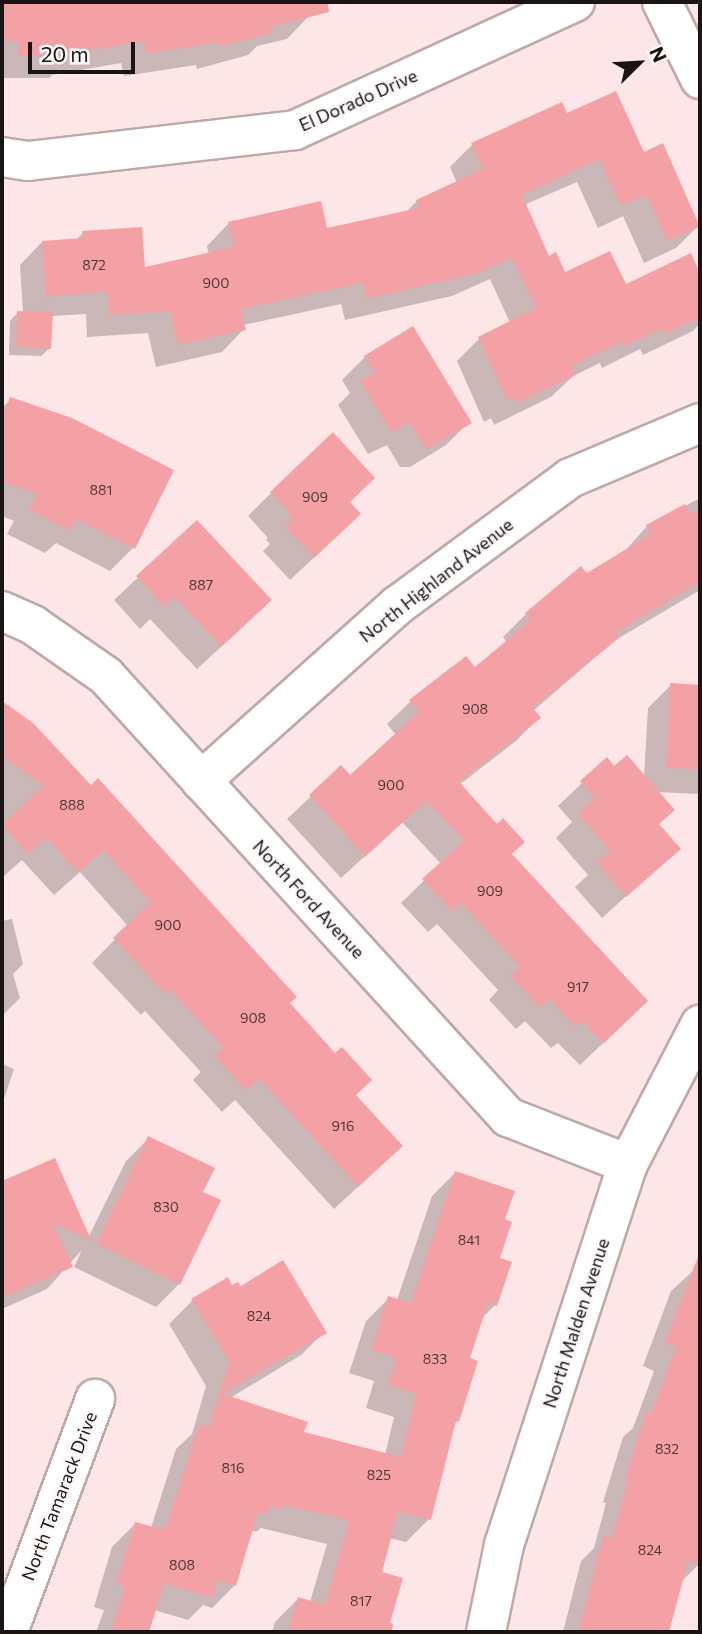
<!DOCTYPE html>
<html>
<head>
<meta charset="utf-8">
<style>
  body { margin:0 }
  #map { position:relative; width:702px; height:1634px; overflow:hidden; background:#fde6e7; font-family:Commissioner,sans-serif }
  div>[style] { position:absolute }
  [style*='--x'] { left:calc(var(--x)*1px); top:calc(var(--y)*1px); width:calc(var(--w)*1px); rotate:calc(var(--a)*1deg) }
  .shadow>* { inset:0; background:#0003 }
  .building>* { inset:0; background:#f4a1a5 }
  .roads { filter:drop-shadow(2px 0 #bea9a9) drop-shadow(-2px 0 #bea9a9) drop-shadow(0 2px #bea9a9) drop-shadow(0 -2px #bea9a9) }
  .minor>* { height:38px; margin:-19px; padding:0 19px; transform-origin:19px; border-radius:19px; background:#fff }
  span { translate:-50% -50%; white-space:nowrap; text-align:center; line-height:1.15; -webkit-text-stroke:5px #fdf8f8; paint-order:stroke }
  .number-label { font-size:14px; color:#513738 }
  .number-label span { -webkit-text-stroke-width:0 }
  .street-label { font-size:18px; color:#1b1414 }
  .frame { position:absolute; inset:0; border:4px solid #1b1414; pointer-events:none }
  .north { position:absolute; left:604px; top:28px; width:70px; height:70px; -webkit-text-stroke:5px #fdf8f8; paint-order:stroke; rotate:66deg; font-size:19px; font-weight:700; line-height:28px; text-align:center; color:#1b1414 }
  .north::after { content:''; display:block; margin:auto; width:24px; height:32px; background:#1b1414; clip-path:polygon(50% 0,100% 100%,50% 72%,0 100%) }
  .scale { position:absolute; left:28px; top:42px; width:107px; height:32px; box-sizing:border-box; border:4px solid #1b1414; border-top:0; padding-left:9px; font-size:21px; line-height:24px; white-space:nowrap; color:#1b1414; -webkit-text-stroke:5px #fdf8f8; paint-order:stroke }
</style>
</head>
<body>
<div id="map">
  <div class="shadow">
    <div style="clip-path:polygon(2px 2px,306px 2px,309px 16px,287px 39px,257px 46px,248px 55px,197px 69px,196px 65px,124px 76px,121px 63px,52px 75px,49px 78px,2px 78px)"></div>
    <div style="clip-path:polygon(566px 115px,643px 155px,698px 226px,676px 248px,644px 263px,623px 216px,598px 228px,577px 182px,524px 205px,548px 258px,564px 275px,625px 286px,690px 256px,700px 277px,700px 323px,693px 331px,643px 355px,640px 349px,602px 368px,600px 363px,573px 376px,551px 397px,494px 425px,491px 418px,484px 422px,457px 361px,479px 339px,510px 323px,490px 279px,452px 296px,345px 320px,341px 304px,243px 325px,244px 329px,222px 352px,156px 367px,148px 333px,87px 337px,86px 314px,51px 316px,50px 348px,41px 356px,9px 355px,10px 321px,18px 312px,23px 313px,20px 265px,42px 242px,76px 240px,83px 233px,143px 269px,209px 255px,207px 246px,229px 223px,325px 230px,406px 212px,417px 201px,457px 183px,450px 167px,472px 145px)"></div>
    <div style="clip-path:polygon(413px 328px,469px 422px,446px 445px,410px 467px,400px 467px,387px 445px,368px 454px,338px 405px,350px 393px,342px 380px,365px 357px)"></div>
    <div style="clip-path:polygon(11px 399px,133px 548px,110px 571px,56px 543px,45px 553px,7px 534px,14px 521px,2px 516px,2px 408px)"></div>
    <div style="clip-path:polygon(271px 493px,348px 502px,336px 537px,290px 580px,263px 551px,270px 544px,266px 540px,268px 538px,248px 516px)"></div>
    <div style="clip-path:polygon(700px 498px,700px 590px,614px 641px,533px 711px,539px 718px,516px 741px,459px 785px,510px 854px,623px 1024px,580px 1065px,558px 1043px,551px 1048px,525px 1021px,516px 1029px,489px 1000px,498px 990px,437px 924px,428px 932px,401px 903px,441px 864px,402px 822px,341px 878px,287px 819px,341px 768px,350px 778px,396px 735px,387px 724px,410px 702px,466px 658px,475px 670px,507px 643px,503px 637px,526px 614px,625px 551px,647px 526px)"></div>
    <div style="clip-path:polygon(197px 522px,247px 623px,197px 669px,150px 619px,140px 629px,114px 600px)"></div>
    <div style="clip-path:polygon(671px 685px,700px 686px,700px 794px,656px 792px,658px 825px,678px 849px,602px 918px,575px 887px,588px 875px,556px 838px,572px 822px,558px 806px,607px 759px,614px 768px,644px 777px,648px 708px)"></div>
    <div style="clip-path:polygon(2px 703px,32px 724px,288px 1003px,354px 1096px,377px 1169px,334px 1209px,235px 1100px,222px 1112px,193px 1080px,201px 1072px,145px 1011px,141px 1015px,92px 963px,128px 926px,80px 872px,54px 895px,22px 860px,4px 876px,2px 873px)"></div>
    <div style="clip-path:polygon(12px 919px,23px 964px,13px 974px,20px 998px,2px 1016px,2px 921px)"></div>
    <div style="clip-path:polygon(2px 1064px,14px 1069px,2px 1105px)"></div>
    <div style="clip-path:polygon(149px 1138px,201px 1192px,179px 1284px,156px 1307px,74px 1267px,82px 1250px,47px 1289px,2px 1309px,2px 1183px,54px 1160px,88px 1238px,126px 1161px)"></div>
    <div style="clip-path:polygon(455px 1173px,503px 1220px,495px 1305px,480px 1320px,468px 1359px,457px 1421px,453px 1425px,429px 1519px,406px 1542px,389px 1538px,380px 1573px,400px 1579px,385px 1632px,272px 1632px,275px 1622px,298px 1599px,310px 1602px,327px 1544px,261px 1528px,256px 1532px,251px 1530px,235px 1585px,212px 1608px,203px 1605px,188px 1620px,154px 1610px,147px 1632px,96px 1632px,104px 1610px,94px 1607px,112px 1547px,135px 1524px,151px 1528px,176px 1449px,192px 1434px,206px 1386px,169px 1324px,192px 1301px,227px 1280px,232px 1287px,324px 1332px,301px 1355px,230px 1398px,302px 1433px,385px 1455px,394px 1417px,366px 1408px,374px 1381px,349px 1373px,366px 1321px,389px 1298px,397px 1300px,432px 1196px)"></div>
    <div style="clip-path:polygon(700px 1257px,700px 1563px,681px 1582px,659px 1632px,563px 1632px,581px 1561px,594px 1548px,606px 1503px,603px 1502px,623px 1437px,633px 1428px,654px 1371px,643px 1366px,671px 1291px,695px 1269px)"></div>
  </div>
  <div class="building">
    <div style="clip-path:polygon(2px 2px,328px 2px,329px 12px,271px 27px,273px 33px,220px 47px,218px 43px,146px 54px,144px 42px,73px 53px,73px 56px,18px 56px,18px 42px,2px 42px)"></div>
    <div style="clip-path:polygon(616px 91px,644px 152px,663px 143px,700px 227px,667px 241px,646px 195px,621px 206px,599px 160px,522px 195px,549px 256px,556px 252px,565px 272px,610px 251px,626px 284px,691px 253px,700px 273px,700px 317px,666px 334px,663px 328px,624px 347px,622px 342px,572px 366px,576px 375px,517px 404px,514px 397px,507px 401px,478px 337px,536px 308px,512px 258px,476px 274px,367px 299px,364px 283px,241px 309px,246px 330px,178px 345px,170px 312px,109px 315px,107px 292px,46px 297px,42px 241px,83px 238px,82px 231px,142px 227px,145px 267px,234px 247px,228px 222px,321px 201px,327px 228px,419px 208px,416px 200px,483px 169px,471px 143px,562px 102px,567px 113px)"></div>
    <div style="clip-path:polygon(17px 311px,53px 312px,51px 349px,16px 347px)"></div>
    <div style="clip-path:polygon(413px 326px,472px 423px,426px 450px,409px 422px,391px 433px,360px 381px,374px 373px,364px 356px)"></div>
    <div style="clip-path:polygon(10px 397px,72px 418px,174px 470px,135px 549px,76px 519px,70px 531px,29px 510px,37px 494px,2px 482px,2px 420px)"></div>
    <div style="clip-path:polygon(333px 432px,375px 478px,350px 502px,361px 514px,314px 558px,285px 527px,292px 520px,288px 516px,290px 513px,270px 492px)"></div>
    <div style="clip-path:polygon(685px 504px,690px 514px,700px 508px,700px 582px,615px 633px,619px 638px,533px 708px,541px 718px,459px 782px,497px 824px,503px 818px,525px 842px,512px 854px,648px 1001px,603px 1044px,582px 1021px,575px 1027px,549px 999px,540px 1008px,510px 976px,520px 967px,461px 903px,452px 911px,422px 879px,464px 841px,426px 801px,365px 857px,309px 795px,341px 765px,350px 775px,419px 712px,409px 700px,466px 656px,475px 667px,530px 621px,525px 613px,581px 566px,587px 573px,651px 534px,646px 525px)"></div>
    <div style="clip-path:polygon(197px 520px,272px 600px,221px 647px,174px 597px,164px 607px,136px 576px)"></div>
    <div style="clip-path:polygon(670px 683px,700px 685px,700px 770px,666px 768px)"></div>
    <div style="clip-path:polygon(2px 701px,33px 723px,91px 785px,98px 778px,297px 997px,290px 1003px,335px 1053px,342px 1047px,372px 1080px,356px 1095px,403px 1146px,358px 1187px,259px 1079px,246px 1091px,214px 1056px,223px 1048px,169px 989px,165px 994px,115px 940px,113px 938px,150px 903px,104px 850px,78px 873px,46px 838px,28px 855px,2px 825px,43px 786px,2px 757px)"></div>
    <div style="clip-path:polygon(627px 755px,675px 810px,659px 824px,681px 849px,626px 897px,597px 863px,610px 851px,578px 814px,595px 799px,580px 781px,607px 757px,614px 766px)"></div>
    <div style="clip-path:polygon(148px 1136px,215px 1168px,203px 1192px,221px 1200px,180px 1285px,96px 1244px)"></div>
    <div style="clip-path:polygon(55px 1158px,92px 1242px,53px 1223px,73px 1267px,2px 1298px,2px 1181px)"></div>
    <div style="clip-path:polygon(455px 1171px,515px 1191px,505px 1219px,512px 1222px,500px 1258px,512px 1262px,497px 1306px,488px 1303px,470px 1358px,478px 1361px,459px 1422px,456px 1421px,431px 1520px,398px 1512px,382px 1572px,403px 1578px,390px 1623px,393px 1624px,392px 1632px,288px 1632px,298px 1597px,325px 1605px,349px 1521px,283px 1505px,281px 1510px,270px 1506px,267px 1515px,258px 1512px,236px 1586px,218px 1580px,213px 1598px,164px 1584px,149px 1632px,111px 1632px,125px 1587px,116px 1584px,135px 1522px,165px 1530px,199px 1424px,209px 1428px,229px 1362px,191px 1299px,228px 1277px,232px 1285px,238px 1282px,241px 1286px,283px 1260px,327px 1333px,223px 1394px,308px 1422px,304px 1432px,401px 1457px,416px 1394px,388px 1385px,396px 1358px,371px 1350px,388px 1296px,411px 1303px)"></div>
    <div style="clip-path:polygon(698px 1257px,700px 1257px,700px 1564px,688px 1561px,669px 1632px,579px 1632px,603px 1536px,612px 1539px,628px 1480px,625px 1479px,646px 1412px,651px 1414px,676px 1347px,665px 1343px)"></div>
  </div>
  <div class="roads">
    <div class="minor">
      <div style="--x:662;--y:2;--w:86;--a:63.7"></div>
      <div style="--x:2;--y:157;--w:26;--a:9"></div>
      <div style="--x:28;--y:161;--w:269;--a:-6.6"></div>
      <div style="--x:295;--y:130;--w:308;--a:-24.6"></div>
      <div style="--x:2;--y:611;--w:34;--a:24"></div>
      <div style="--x:33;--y:625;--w:89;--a:34.9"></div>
      <div style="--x:106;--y:676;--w:597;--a:47.65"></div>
      <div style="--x:508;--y:1117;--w:129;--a:21.4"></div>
      <div style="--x:201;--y:781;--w:264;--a:-41.8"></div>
      <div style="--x:398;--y:605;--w:214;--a:-36.4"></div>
      <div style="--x:570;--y:478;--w:141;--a:-22.9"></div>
      <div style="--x:8;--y:1632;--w:249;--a:-69.5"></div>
      <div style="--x:486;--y:1632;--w:89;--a:-78.3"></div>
      <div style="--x:504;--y:1545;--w:401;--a:-72"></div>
      <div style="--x:628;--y:1164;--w:157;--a:-62.6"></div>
    </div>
  </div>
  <div class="number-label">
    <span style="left:94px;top:265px">872</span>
    <span style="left:216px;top:283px">900</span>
    <span style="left:101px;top:490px">881</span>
    <span style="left:315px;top:497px">909</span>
    <span style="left:201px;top:585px">887</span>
    <span style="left:475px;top:709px">908</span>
    <span style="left:391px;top:785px">900</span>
    <span style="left:72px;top:805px">888</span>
    <span style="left:490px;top:891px">909</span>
    <span style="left:168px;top:925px">900</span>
    <span style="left:578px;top:987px">917</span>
    <span style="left:253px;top:1018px">908</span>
    <span style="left:343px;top:1126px">916</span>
    <span style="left:166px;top:1207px">830</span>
    <span style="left:469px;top:1240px">841</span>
    <span style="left:259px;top:1316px">824</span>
    <span style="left:435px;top:1359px">833</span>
    <span style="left:667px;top:1449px">832</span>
    <span style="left:233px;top:1468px">816</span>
    <span style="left:379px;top:1475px">825</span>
    <span style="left:650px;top:1550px">824</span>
    <span style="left:182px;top:1565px">808</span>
    <span style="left:361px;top:1601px">817</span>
  </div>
  <div class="street-label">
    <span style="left:358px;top:100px;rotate:-24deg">El Dorado Drive</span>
    <span style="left:436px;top:580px;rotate:-38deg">North Highland Avenue</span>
    <span style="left:309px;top:899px;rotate:47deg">North Ford Avenue</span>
    <span style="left:576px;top:1323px;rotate:-72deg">North Malden Avenue</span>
    <span style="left:59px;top:1496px;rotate:-69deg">North Tamarack Drive</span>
  </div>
  <div class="frame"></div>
  <div class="north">N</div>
  <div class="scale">20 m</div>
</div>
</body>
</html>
